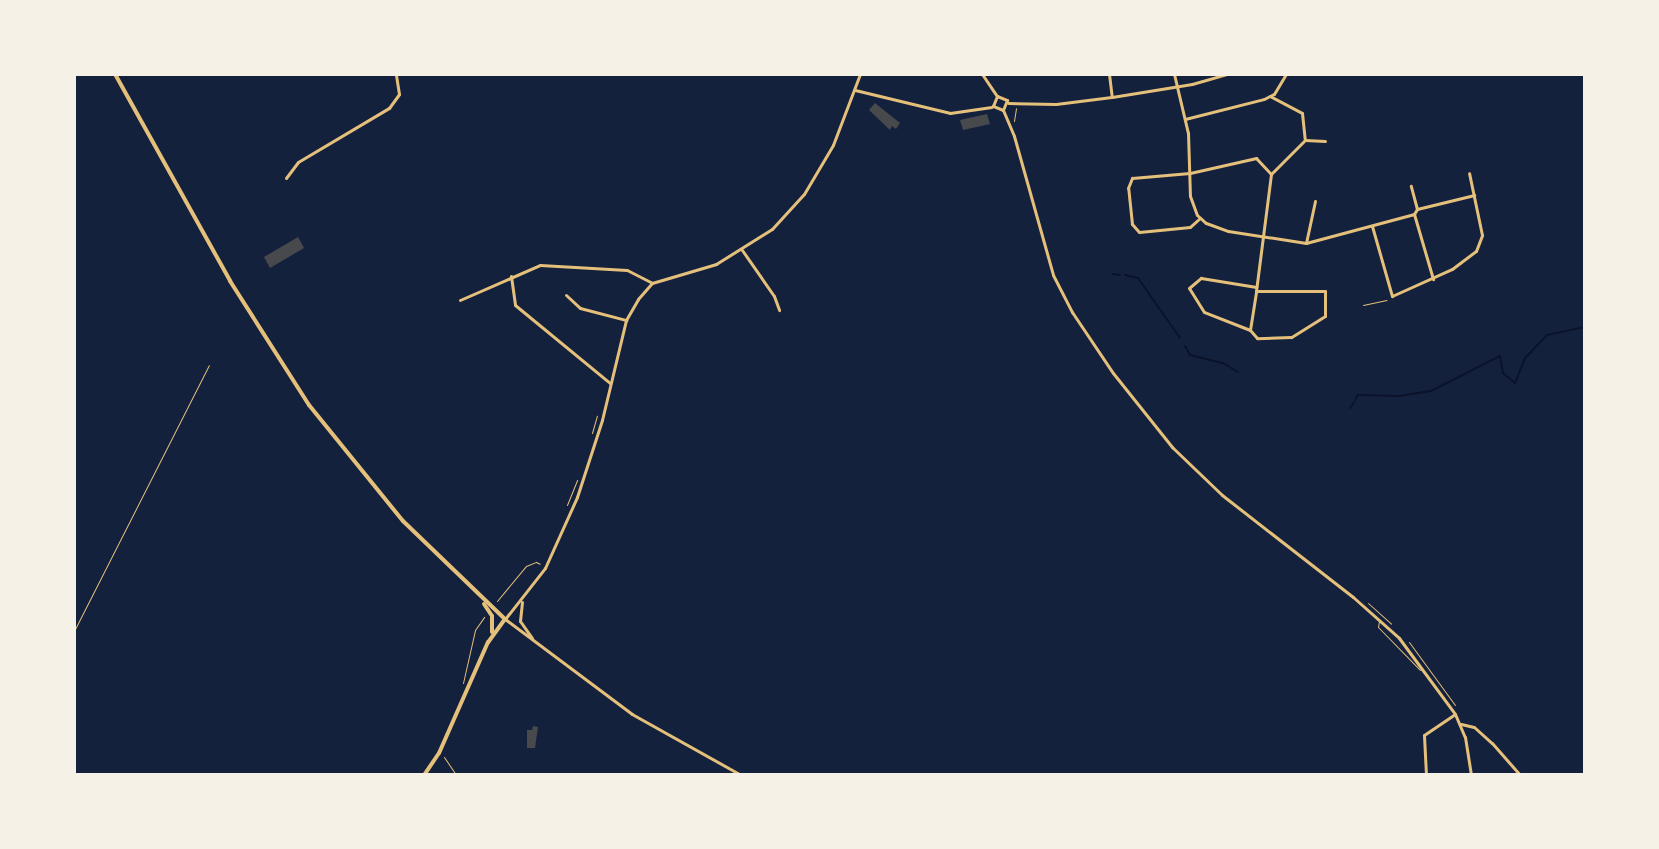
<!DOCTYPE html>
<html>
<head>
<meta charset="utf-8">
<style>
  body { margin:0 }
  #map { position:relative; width:1659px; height:849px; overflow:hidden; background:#14213d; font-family:Quicksand,sans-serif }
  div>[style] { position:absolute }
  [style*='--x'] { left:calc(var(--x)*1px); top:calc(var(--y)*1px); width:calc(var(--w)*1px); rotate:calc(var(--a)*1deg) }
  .stream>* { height:2px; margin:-1px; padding:0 1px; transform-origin:1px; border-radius:1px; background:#0b132b }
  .building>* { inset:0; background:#48494c }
  .path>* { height:1px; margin:-0.5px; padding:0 0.5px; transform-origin:0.5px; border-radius:0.5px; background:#e5c07b }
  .service>* { height:1px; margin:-0.5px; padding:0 0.5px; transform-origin:0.5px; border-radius:0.5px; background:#e5c07b }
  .minor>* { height:3px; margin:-1.5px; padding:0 1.5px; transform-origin:1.5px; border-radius:1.5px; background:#e5c07b }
  .tertiary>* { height:3px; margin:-1.5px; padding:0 1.5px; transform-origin:1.5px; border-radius:1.5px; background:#e5c07b }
  .secondary>* { height:4px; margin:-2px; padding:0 2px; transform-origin:2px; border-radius:2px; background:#e5c07b }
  span { translate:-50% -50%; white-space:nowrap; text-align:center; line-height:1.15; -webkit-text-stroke:6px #f6f1e7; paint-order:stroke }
  .frame { position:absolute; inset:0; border:76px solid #f6f1e7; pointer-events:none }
</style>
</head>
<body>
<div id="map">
  <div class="stream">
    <div style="--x:1113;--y:274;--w:7;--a:8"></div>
    <div style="--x:1125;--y:275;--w:13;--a:13"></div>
    <div style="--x:1138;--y:278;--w:73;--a:55"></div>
    <div style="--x:1185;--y:346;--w:10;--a:61"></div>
    <div style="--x:1190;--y:355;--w:34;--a:14"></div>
    <div style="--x:1223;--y:363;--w:17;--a:31"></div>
    <div style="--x:1355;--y:400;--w:6;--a:-59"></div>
    <div style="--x:1358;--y:395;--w:41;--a:1.4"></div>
    <div style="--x:1399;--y:396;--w:32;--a:-9"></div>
    <div style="--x:1431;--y:391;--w:77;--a:-26.9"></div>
    <div style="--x:1500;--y:356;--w:17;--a:80"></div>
    <div style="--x:1503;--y:373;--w:16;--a:40"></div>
    <div style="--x:1515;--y:383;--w:27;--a:-68"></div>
    <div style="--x:1525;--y:358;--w:32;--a:-46"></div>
    <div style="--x:1547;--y:335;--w:39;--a:-12"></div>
    <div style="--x:1350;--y:408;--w:7;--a:-56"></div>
  </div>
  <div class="building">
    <div style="clip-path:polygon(875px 103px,900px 123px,896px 129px,892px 126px,890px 130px,869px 110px)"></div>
    <div style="clip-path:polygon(987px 114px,990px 124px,963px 130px,960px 120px)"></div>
    <div style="clip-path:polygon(298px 237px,304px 248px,270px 268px,264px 257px)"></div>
    <div style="clip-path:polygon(533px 726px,538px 727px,535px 748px,527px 748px,527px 730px,532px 730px)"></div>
  </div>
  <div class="path">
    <div style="--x:1014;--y:121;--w:13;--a:-81"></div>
    <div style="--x:1363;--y:305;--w:24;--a:-12"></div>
    <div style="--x:592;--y:433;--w:18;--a:-74"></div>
    <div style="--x:567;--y:505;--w:27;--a:-68"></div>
    <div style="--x:497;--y:601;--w:45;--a:-50.4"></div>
    <div style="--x:526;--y:566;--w:11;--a:-22"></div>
    <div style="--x:536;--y:562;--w:4;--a:27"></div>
    <div style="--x:1368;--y:603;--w:31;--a:42"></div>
    <div style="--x:74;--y:631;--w:298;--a:-63.1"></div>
    <div style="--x:1409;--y:642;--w:78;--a:53.9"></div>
    <div style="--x:463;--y:683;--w:54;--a:-77.2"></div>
    <div style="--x:475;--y:630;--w:16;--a:-55"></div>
    <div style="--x:444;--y:757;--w:22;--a:56"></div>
  </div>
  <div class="service">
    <div style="--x:1379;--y:621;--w:6;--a:99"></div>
    <div style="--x:1378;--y:627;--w:60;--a:45.7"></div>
  </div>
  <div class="minor">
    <div style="--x:1109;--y:74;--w:23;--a:83"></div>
    <div style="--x:1174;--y:74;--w:61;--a:76.7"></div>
    <div style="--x:1188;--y:133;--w:63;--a:88.2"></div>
    <div style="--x:1190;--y:196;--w:20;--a:70"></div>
    <div style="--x:1197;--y:215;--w:12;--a:42"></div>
    <div style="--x:1206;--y:223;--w:23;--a:20"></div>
    <div style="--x:1228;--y:231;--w:79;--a:8.7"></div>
    <div style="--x:1306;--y:243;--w:112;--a:-15"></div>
    <div style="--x:1414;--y:214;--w:6;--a:-59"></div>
    <div style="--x:1417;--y:209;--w:24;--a:-105"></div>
    <div style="--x:855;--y:90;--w:98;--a:13.6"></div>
    <div style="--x:950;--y:113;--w:42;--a:-8.1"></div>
    <div style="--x:1270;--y:96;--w:36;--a:28"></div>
    <div style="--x:1302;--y:113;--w:27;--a:84"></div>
    <div style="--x:1305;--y:140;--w:48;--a:135"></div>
    <div style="--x:1008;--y:103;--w:48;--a:1.2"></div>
    <div style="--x:1056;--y:104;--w:56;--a:-7.1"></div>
    <div style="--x:1112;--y:97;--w:81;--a:-9.2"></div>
    <div style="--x:1192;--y:84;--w:35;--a:-16"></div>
    <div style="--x:1185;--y:119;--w:81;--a:-14.2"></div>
    <div style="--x:1264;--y:99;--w:11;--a:-27"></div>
    <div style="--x:1274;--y:94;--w:23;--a:-59"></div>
    <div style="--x:1305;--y:140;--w:20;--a:3"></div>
    <div style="--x:286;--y:178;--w:20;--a:-53"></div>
    <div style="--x:298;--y:162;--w:106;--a:-30.7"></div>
    <div style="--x:389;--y:108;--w:17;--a:-54"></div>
    <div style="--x:399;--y:94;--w:20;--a:-99"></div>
    <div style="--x:1417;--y:209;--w:59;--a:-13.8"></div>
    <div style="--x:1414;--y:214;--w:68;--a:73.7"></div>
    <div style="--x:1200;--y:218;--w:13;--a:138"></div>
    <div style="--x:1190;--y:227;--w:51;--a:174.4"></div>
    <div style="--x:1139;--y:232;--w:11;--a:-131"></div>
    <div style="--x:1132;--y:224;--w:36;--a:-96"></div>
    <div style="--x:1128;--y:188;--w:11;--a:-68"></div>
    <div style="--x:1132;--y:178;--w:58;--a:-4.9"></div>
    <div style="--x:1190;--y:173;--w:68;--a:-12.8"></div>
    <div style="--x:1256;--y:158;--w:22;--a:47"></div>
    <div style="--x:1271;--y:174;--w:118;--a:97.3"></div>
    <div style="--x:1256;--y:291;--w:69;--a:0"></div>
    <div style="--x:1325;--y:291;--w:25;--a:90"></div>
    <div style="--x:1325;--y:316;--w:40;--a:148"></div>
    <div style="--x:1291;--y:337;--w:34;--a:178"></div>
    <div style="--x:1257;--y:338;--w:11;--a:-131"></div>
    <div style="--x:1250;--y:330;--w:39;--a:-81"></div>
    <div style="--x:1372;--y:226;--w:73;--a:74.1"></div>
    <div style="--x:1392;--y:296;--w:66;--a:-24.2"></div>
    <div style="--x:1452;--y:269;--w:30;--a:-37"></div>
    <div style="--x:1476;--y:251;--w:17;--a:-69"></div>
    <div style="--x:1482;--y:235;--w:63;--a:-101.8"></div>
    <div style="--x:1306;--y:243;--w:43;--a:-77.9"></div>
    <div style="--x:742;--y:250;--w:56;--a:55.2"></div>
    <div style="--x:774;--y:296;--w:15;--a:70"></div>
    <div style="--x:511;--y:276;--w:29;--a:82"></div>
    <div style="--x:515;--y:305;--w:123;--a:39.4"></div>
    <div style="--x:566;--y:295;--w:19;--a:43"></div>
    <div style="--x:580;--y:308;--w:48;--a:14.6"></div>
    <div style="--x:460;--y:300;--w:87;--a:-23.6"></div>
    <div style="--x:540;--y:265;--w:87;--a:3.3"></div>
    <div style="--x:627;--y:270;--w:28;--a:27"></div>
    <div style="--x:1250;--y:330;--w:49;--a:-158.6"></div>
    <div style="--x:1204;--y:312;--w:28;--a:-122"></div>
    <div style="--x:1189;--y:288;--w:16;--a:-40"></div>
    <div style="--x:1201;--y:278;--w:56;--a:9.3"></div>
    <div style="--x:1461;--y:724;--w:13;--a:13"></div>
    <div style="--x:1474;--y:727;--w:24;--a:42"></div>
    <div style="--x:1492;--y:743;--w:43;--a:48.8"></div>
    <div style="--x:1426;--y:775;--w:40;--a:-92.9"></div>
    <div style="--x:1424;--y:735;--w:37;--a:-34"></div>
  </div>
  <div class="tertiary">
    <div style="--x:982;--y:74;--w:27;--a:56"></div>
    <div style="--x:997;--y:96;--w:11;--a:22"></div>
    <div style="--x:1007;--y:100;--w:11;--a:112"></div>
    <div style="--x:1003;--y:110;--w:11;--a:-158"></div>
    <div style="--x:993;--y:106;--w:11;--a:-68"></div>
    <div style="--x:1003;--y:110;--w:28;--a:67"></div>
    <div style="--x:1014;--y:136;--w:144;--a:74.3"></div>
    <div style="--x:1053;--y:275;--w:42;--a:62.8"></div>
    <div style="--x:1072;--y:312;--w:73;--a:56.1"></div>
    <div style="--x:1113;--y:373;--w:95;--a:51.4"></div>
    <div style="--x:1172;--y:447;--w:69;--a:43.8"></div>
    <div style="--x:1222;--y:495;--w:166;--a:37.9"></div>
    <div style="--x:1353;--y:597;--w:62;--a:41.7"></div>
    <div style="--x:1399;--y:638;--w:94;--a:53.6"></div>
    <div style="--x:1455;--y:714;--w:25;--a:67"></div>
    <div style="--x:1465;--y:737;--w:38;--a:81"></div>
    <div style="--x:522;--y:602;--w:19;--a:96"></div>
    <div style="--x:520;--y:621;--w:21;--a:55"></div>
    <div style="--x:741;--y:775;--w:125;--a:-150.8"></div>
    <div style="--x:632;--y:714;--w:159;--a:-143.2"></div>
    <div style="--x:505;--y:619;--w:65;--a:-51.9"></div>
    <div style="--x:545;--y:568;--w:78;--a:-65.7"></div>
    <div style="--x:577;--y:497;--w:81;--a:-72"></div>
    <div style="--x:602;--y:420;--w:103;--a:-76.5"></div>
    <div style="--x:626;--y:320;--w:24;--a:-60"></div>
    <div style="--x:638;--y:299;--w:21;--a:-49"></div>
    <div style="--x:652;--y:283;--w:67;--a:-16.5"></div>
    <div style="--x:716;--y:264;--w:66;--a:-32"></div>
    <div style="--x:772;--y:229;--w:47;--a:-47.6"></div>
    <div style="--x:804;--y:194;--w:57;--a:-59.4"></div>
    <div style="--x:833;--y:145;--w:76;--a:-69.2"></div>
  </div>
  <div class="secondary">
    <div style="--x:115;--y:74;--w:237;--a:60.9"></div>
    <div style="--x:230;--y:281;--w:147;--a:57.5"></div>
    <div style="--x:309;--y:405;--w:149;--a:51"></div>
    <div style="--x:403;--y:521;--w:141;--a:43.9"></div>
    <div style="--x:505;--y:619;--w:29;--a:126"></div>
    <div style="--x:488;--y:642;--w:121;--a:113.8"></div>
    <div style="--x:439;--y:753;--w:27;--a:124"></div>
    <div style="--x:484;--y:604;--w:14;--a:56"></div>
    <div style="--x:492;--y:616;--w:16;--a:90"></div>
  </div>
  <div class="frame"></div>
</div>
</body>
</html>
